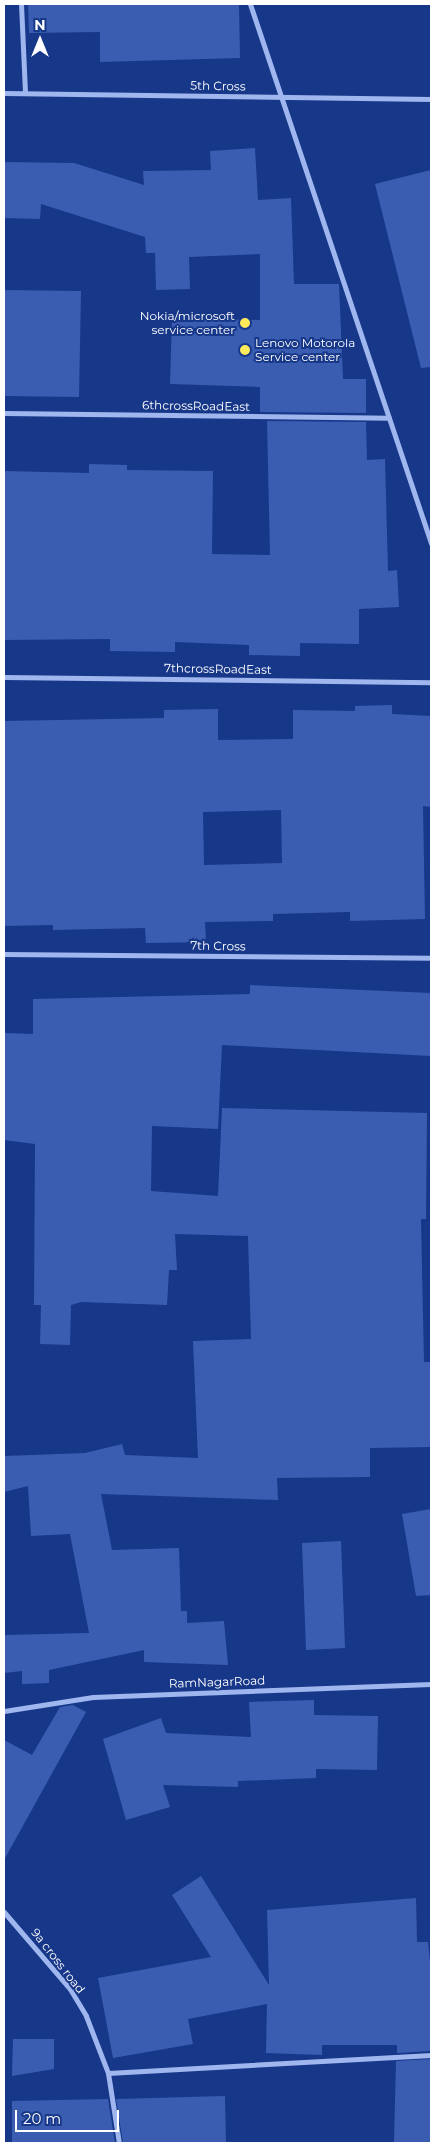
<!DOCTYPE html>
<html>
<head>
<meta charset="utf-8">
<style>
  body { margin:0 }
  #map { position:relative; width:435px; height:2147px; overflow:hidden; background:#173789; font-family:Montserrat,sans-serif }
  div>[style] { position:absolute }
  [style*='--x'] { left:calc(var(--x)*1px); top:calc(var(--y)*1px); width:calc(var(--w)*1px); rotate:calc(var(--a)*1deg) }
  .building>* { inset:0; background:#3b5db1 }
  .street>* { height:5px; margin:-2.5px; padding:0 2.5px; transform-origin:2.5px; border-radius:2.5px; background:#9fb6ee }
  .dots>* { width:14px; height:14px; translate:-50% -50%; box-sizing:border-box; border:2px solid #173789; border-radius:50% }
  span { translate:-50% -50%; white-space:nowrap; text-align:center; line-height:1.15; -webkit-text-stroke:4px #173789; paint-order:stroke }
  .street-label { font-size:12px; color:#fff }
  .poi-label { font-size:12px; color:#fff }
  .right { translate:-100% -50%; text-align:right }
  .left { translate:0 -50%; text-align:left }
  .frame { position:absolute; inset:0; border:5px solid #fff; pointer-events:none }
  .north { position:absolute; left:15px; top:15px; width:50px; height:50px; -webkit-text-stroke:4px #173789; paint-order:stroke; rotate:0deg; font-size:14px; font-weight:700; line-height:20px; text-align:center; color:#fff }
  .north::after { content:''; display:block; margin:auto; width:18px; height:22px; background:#fff; clip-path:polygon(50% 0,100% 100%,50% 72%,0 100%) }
  .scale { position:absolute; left:15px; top:2110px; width:104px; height:22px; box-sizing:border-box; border:2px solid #fff; border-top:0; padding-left:6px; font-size:15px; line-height:18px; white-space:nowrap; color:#fff; -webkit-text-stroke:4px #173789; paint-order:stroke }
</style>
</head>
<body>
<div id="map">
  <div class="building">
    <div style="clip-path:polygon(28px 4px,239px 4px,240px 58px,100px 62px,100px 32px,29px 33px)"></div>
    <div style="clip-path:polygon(255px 148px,258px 200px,291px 198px,294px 284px,339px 284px,343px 379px,366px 379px,366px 413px,260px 412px,260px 387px,170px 384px,172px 318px,260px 320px,260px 254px,189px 257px,190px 289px,156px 290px,155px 253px,146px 253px,145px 237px,41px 204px,40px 219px,4px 218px,4px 162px,74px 163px,144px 185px,143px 171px,211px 170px,210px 151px)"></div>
    <div style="clip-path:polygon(431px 170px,431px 367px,421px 368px,375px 184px)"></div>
    <div style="clip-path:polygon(4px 290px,81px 291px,79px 397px,4px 396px)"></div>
    <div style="clip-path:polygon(267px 421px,366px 422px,367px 460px,385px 459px,388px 571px,397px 570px,399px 607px,359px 609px,359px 644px,300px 643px,300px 656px,249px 655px,249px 645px,175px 642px,175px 652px,110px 651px,110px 639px,4px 640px,4px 471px,89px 473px,89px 464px,127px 465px,127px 470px,213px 471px,212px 554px,270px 555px)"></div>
    <div style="clip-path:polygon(evenodd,392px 705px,392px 714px,431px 716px,431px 807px,423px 806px,425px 919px,350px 921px,350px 912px,273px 914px,273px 921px,205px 922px,206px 942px,146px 943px,145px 928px,53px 930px,53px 925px,4px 926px,4px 721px,164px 718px,164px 710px,218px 709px,218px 740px,293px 739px,293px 710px,355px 711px,355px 706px,392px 705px,281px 810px,282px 863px,204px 865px,203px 812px,281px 810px)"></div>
    <div style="clip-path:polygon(250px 985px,431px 993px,431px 1056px,222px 1045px,218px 1129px,152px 1126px,151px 1191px,218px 1196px,222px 1108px,427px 1113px,426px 1219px,421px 1219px,424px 1362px,431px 1362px,431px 1447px,370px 1448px,370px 1477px,277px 1478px,278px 1500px,101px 1494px,112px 1550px,179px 1548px,181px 1611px,187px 1611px,187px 1623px,224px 1621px,228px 1665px,144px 1662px,144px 1650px,49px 1670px,49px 1683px,22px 1684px,22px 1671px,4px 1673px,4px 1635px,89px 1633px,70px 1534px,31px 1536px,28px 1486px,4px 1492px,4px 1456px,85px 1453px,122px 1444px,125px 1455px,198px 1458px,193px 1341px,251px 1339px,248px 1236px,175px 1234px,177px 1270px,169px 1270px,167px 1305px,81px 1302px,71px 1305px,70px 1345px,40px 1344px,41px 1305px,34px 1305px,35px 1144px,4px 1140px,4px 1033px,33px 1034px,33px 999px,250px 994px)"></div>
    <div style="clip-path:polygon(431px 1509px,431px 1595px,416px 1596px,402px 1514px)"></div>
    <div style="clip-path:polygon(341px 1541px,345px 1648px,306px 1650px,302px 1543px)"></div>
    <div style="clip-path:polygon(314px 1700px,314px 1715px,378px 1716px,377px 1770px,316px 1769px,316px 1778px,238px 1781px,238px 1787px,163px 1785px,170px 1807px,126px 1820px,103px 1739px,161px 1718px,166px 1733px,251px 1737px,249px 1702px)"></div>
    <div style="clip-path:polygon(73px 1705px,86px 1712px,4px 1860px,4px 1740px,32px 1755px,60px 1707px)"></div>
    <div style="clip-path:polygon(201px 1876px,269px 1985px,267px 1910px,416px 1898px,417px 1942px,428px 1942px,431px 1972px,431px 2051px,397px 2053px,397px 2045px,322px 2045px,322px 2055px,266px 2053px,267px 2004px,188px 2019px,193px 2044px,113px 2058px,98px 1978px,211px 1957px,172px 1895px)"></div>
    <div style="clip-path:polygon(13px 2039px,54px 2039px,54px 2069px,12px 2076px)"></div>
    <div style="clip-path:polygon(431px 2059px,431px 2143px,394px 2143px,396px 2061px)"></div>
    <div style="clip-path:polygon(225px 2096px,226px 2143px,123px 2143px,116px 2099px)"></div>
    <div style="clip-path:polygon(108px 2099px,115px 2143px,12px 2143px,12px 2101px)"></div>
  </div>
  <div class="street">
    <div style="--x:21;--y:4;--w:89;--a:87.4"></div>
    <div style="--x:250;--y:4;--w:569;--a:71.44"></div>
    <div style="--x:4;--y:93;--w:427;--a:0.8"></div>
    <div style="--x:4;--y:413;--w:385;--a:0.7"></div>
    <div style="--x:4;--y:677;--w:427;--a:0.7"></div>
    <div style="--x:4;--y:954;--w:427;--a:0.5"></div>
    <div style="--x:4;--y:1711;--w:90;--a:-8.9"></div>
    <div style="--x:93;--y:1697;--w:338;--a:-2.2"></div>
    <div style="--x:4;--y:1912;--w:101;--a:49.4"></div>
    <div style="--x:70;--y:1989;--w:31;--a:59"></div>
    <div style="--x:86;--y:2016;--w:61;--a:68.9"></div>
    <div style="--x:108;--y:2073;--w:71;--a:81.1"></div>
    <div style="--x:108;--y:2073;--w:324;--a:-3.2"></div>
  </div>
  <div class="dots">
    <div style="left:245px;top:323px;background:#ffea5c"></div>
    <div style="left:245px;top:350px;background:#ffea5c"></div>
  </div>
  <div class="street-label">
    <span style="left:218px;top:86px;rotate:1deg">5th Cross</span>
    <span style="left:196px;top:406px;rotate:1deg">6thcrossRoadEast</span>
    <span style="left:218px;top:669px;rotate:1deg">7thcrossRoadEast</span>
    <span style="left:218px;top:946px;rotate:1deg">7th Cross</span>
    <span style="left:217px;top:1682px;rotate:-2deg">RamNagarRoad</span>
    <span style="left:58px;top:1961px;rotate:52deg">9a cross road</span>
  </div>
  <div class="poi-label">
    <span class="right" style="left:235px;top:323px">Nokia/microsoft<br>service center</span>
    <span class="left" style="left:255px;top:350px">Lenovo Motorola<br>Service center</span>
  </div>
  <div class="frame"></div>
  <div class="north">N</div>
  <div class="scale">20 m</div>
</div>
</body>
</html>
